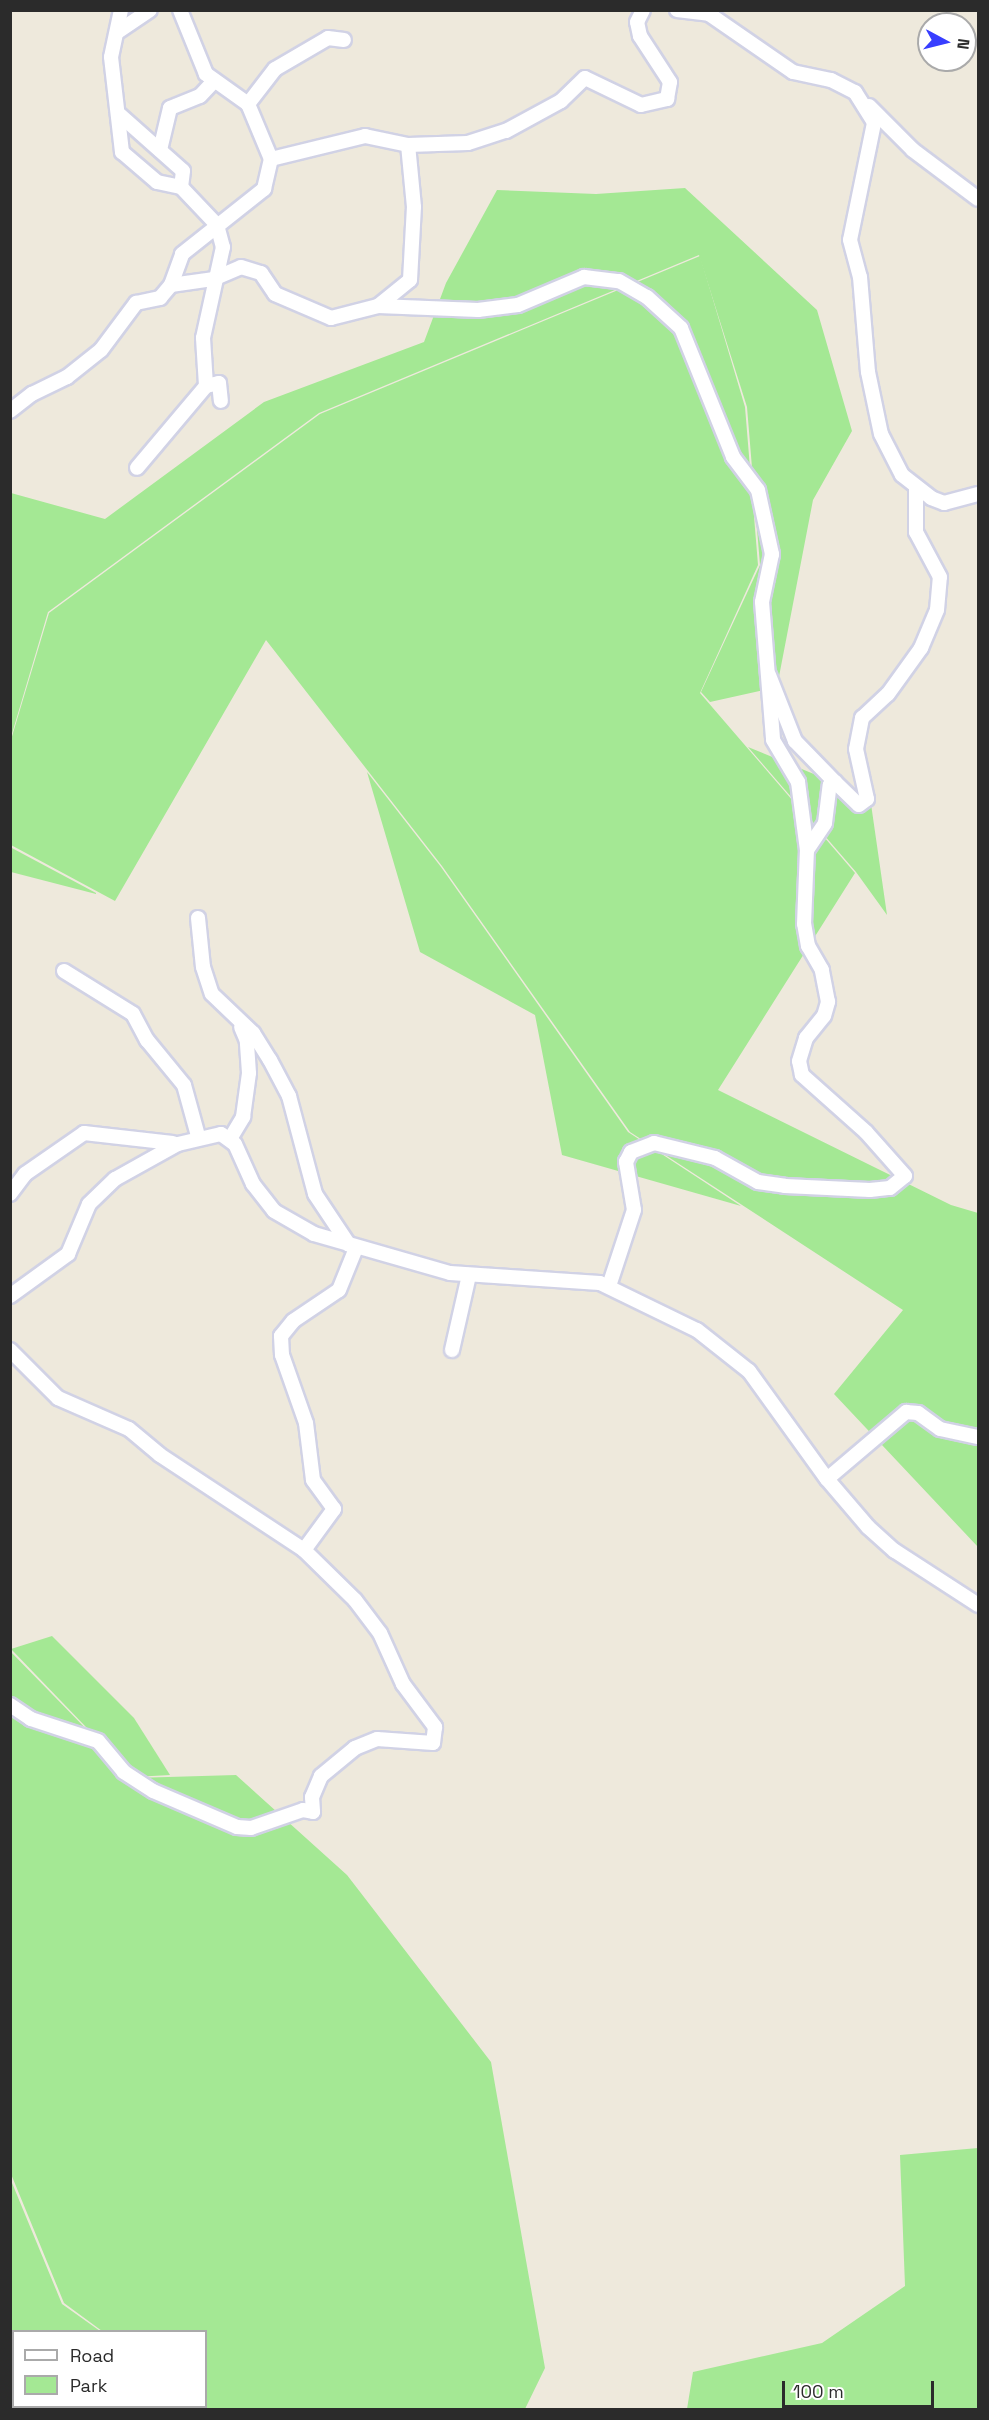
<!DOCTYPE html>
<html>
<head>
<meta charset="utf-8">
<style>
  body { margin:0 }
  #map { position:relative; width:989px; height:2420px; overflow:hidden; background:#eee9dc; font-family:"Space Grotesk",sans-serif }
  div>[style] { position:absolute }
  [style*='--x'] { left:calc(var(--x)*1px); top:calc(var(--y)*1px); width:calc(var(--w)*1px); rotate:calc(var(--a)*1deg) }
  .green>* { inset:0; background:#a4e894 }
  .roads { filter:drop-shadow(2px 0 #d1d2e5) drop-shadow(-2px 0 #d1d2e5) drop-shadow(0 2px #d1d2e5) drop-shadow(0 -2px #d1d2e5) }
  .minor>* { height:14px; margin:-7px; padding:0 7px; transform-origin:7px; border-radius:7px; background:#fff }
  span { translate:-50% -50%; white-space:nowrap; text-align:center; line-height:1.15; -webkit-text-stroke:6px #fff; paint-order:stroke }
  .frame { position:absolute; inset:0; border:12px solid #2b2b2b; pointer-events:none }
  .legend { position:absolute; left:12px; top:2330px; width:195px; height:78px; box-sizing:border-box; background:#fff; border:2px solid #aaa; margin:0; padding:8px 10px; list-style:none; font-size:18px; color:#2b2b2b }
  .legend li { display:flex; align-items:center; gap:12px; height:30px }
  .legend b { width:30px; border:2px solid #aaa }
  .north { position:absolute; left:917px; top:12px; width:60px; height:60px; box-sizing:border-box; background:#fff; border:2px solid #aaa; border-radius:50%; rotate:97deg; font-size:16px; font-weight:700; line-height:24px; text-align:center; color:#2b2b2b }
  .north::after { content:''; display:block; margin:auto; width:21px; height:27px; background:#383eff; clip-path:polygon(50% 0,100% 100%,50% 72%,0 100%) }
  .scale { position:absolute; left:782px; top:2381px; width:152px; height:27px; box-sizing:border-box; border:3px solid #2b2b2b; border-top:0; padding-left:8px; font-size:18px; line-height:21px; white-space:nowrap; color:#2b2b2b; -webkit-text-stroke:4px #fff; paint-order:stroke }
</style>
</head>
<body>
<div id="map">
  <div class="green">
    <div style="clip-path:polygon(685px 188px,817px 310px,852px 431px,813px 500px,777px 687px,710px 702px,701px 692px,760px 565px,747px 407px,699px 255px,319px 413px,48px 612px,11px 737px,11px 493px,105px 519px,264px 402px,424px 342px,446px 283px,497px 190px,596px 194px)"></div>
    <div style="clip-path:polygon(700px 256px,745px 407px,758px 565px,700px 693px,855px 873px,718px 1090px,951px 1205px,978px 1213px,978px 1547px,834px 1394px,903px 1310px,630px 1132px,442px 866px,266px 640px,115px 901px,11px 845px,10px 743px,49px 613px,320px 414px)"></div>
    <div style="clip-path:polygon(748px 747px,870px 797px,887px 915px,856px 872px)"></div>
    <div style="clip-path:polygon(367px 772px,441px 867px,628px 1132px,741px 1206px,562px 1155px,535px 1015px,420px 952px)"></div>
    <div style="clip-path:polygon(10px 847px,96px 893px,96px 894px,11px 872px)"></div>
    <div style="clip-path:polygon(52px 1636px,134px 1718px,170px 1775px,134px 1777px,11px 1649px)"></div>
    <div style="clip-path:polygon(10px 1651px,134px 1778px,236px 1775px,347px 1875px,491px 2062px,545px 2368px,525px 2409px,209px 2409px,205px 2407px,206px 2332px,102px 2331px,64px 2303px,11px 2174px)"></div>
    <div style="clip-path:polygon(978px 2148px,978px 2409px,687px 2409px,693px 2372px,822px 2343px,905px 2286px,900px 2155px)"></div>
    <div style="clip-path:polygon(10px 2178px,62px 2304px,100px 2331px,14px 2332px,14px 2406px,206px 2409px,11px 2409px)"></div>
  </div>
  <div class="roads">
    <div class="minor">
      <div style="--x:121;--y:10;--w:48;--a:102"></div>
      <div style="--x:111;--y:57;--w:96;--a:83.4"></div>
      <div style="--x:122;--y:152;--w:46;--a:40.6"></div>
      <div style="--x:157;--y:182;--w:25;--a:12"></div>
      <div style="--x:181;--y:187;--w:52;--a:46.5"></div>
      <div style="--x:217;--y:225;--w:23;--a:75"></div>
      <div style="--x:223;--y:247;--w:93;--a:102.4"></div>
      <div style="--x:203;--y:338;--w:48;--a:86.4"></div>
      <div style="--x:206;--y:386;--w:107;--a:130.1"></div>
      <div style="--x:677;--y:10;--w:32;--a:7"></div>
      <div style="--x:712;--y:10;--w:5;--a:127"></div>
      <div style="--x:709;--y:14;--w:102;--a:34.6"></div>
      <div style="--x:793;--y:72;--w:39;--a:12"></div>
      <div style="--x:831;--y:80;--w:27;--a:27"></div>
      <div style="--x:855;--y:92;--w:36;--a:58"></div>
      <div style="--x:874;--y:123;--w:119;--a:101.6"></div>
      <div style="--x:850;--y:240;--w:38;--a:75"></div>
      <div style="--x:860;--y:277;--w:95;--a:85.2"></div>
      <div style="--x:868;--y:372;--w:63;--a:78.2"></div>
      <div style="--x:881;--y:434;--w:46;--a:62.9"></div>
      <div style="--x:902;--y:475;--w:37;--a:38"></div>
      <div style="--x:931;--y:498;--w:14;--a:21"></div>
      <div style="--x:944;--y:503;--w:35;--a:-15"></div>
      <div style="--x:119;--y:31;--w:37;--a:-34"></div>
      <div style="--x:248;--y:104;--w:44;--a:-52.4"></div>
      <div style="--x:275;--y:69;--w:61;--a:-30.3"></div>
      <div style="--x:328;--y:38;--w:16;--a:7"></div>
      <div style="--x:869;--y:106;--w:62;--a:45"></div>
      <div style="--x:913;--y:150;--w:81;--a:37"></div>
      <div style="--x:120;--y:115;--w:84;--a:41.6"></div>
      <div style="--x:183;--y:171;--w:16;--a:97"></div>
      <div style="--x:160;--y:150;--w:43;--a:-76.6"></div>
      <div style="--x:170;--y:108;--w:32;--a:-22"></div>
      <div style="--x:200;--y:96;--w:19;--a:-47"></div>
      <div style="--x:271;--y:159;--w:97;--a:-13.7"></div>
      <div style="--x:365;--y:136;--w:44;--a:11.8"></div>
      <div style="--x:408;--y:145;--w:60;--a:-1.9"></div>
      <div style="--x:468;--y:143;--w:40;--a:-18"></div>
      <div style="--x:506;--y:131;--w:63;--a:-28.6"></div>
      <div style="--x:561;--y:101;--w:33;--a:-44"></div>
      <div style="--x:585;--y:78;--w:62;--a:25.7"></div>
      <div style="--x:641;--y:105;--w:27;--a:-13"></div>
      <div style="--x:667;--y:99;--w:17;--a:-80"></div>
      <div style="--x:670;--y:82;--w:55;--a:-123.1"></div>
      <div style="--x:640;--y:36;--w:14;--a:-102"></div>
      <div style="--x:637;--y:22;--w:13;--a:-63"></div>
      <div style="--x:171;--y:285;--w:42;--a:-8.1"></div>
      <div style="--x:213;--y:279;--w:30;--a:-23"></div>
      <div style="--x:241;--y:267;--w:21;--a:17"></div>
      <div style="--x:261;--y:273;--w:25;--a:56"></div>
      <div style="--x:275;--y:294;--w:61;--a:23.2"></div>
      <div style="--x:331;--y:318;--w:49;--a:-14.3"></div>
      <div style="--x:378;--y:306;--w:41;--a:-39.1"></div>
      <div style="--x:410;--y:280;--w:73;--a:-86.9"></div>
      <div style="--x:414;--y:207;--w:62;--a:-95.5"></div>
      <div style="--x:378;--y:306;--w:100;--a:2.3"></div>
      <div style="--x:478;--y:310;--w:40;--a:-7.1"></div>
      <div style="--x:518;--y:305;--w:72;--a:-23"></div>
      <div style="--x:584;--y:277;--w:35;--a:7"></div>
      <div style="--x:619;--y:281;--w:32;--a:30"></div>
      <div style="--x:647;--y:297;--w:46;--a:42.4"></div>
      <div style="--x:681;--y:328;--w:139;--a:68"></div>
      <div style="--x:733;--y:457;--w:41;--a:52.9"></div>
      <div style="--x:758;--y:490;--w:66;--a:77.7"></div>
      <div style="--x:772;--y:554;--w:49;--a:101.8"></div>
      <div style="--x:762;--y:602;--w:138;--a:85.4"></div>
      <div style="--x:773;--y:740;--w:49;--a:59.2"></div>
      <div style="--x:798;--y:782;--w:69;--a:82.5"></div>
      <div style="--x:206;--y:386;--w:13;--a:-13"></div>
      <div style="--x:219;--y:383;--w:18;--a:84"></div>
      <div style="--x:10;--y:411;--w:28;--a:-38"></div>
      <div style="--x:32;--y:394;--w:39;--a:-26"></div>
      <div style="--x:67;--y:377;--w:43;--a:-38.5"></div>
      <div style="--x:101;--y:350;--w:59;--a:-53.3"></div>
      <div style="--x:136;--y:303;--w:25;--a:-12"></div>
      <div style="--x:160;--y:298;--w:17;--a:-50"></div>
      <div style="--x:171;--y:285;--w:33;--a:-70"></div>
      <div style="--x:182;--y:254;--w:105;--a:-38.4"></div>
      <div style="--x:264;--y:189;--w:31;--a:-77"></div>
      <div style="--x:271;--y:159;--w:60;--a:-112.7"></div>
      <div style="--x:248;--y:104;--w:52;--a:-144.5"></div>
      <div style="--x:206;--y:74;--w:69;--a:-112.1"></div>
      <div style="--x:769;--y:675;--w:71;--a:68.5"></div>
      <div style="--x:795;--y:741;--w:57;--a:45.7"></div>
      <div style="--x:198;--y:918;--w:49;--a:84.2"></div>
      <div style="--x:203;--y:967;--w:28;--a:72"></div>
      <div style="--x:212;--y:994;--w:57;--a:43.6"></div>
      <div style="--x:253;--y:1033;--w:32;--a:58"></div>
      <div style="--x:270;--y:1060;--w:41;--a:62.2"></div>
      <div style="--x:289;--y:1096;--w:101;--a:75.1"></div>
      <div style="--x:315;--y:1194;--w:61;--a:56.3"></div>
      <div style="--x:64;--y:971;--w:81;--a:31.9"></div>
      <div style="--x:133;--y:1014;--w:30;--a:62"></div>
      <div style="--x:147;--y:1040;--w:58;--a:50.6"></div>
      <div style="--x:184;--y:1085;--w:53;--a:74.6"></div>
      <div style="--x:230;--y:1139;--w:26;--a:-59"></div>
      <div style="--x:243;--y:1117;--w:44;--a:-82.2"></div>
      <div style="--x:249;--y:1073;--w:32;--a:-94"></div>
      <div style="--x:247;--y:1041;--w:15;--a:-113"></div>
      <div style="--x:10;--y:1194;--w:25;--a:-53"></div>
      <div style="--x:25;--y:1174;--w:72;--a:-34.8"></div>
      <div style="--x:84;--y:1133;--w:89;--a:6.5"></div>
      <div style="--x:609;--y:1286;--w:80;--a:-71.8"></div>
      <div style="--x:634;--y:1210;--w:49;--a:-99.5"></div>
      <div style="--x:626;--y:1162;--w:11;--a:-63"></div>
      <div style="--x:631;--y:1152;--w:25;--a:-21"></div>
      <div style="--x:654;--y:1143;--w:63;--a:13.8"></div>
      <div style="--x:715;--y:1158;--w:49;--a:29.2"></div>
      <div style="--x:758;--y:1182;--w:27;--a:8"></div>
      <div style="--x:785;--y:1186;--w:85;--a:2.7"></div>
      <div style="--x:870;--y:1190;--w:20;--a:-6"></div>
      <div style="--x:890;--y:1188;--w:19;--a:-39"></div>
      <div style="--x:905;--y:1176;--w:59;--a:-131.6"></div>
      <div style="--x:866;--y:1132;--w:86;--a:-138.3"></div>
      <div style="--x:802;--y:1075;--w:14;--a:-102"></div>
      <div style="--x:799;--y:1061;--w:24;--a:-73"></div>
      <div style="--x:806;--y:1038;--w:28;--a:-51"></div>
      <div style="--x:824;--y:1016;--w:15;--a:-74"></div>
      <div style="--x:828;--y:1002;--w:33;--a:-101"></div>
      <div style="--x:822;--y:970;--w:28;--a:-120"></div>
      <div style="--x:808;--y:946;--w:22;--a:-100"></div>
      <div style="--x:804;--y:924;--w:74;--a:-87.7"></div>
      <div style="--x:807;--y:850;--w:32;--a:-56"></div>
      <div style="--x:825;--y:823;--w:38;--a:-83"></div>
      <div style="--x:830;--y:785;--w:6;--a:-31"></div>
      <div style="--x:835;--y:782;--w:33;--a:44"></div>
      <div style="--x:859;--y:805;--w:10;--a:-37"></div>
      <div style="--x:867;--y:799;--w:51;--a:-102.4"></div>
      <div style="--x:856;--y:749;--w:32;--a:-79"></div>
      <div style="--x:862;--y:718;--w:35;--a:-43"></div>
      <div style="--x:888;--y:694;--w:57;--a:-54.3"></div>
      <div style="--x:921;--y:648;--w:41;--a:-67.2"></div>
      <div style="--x:937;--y:610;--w:33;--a:-85"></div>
      <div style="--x:940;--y:577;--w:51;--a:-118.1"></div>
      <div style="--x:916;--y:532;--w:43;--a:-90"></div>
      <div style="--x:10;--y:1296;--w:72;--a:-35.9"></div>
      <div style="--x:68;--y:1254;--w:54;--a:-67.2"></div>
      <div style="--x:89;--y:1204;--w:36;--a:-44"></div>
      <div style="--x:115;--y:1179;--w:72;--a:-29.1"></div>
      <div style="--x:178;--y:1144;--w:44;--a:-13.1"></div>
      <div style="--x:221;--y:1134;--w:17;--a:36"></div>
      <div style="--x:235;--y:1144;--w:44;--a:65.8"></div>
      <div style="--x:253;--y:1184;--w:34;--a:52"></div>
      <div style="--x:274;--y:1211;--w:46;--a:29.9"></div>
      <div style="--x:314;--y:1234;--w:141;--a:16"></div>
      <div style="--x:450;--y:1273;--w:150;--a:3.8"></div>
      <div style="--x:600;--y:1283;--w:108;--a:25.9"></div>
      <div style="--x:697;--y:1330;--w:66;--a:38.3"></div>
      <div style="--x:749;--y:1371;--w:133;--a:54.2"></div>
      <div style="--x:827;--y:1479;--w:63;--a:49.5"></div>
      <div style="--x:868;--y:1527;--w:36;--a:42"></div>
      <div style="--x:895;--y:1551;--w:99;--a:33"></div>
      <div style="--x:10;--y:1350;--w:68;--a:45"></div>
      <div style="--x:58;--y:1398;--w:77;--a:23.6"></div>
      <div style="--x:129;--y:1429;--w:40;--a:40"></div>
      <div style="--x:160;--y:1455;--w:173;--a:33.4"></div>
      <div style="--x:304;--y:1550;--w:71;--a:44.4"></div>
      <div style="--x:355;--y:1600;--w:41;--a:52.9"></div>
      <div style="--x:380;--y:1633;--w:56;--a:65.7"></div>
      <div style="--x:403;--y:1684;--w:54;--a:53.3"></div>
      <div style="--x:435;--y:1727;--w:16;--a:97"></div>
      <div style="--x:433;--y:1743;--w:56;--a:-175.9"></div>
      <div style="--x:377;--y:1739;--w:24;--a:158"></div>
      <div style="--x:355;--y:1748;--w:44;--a:140.5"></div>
      <div style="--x:321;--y:1776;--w:23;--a:113"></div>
      <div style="--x:312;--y:1797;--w:15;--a:86"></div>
      <div style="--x:313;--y:1812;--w:10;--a:-169"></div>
      <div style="--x:303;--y:1810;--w:55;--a:160.9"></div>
      <div style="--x:251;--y:1828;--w:14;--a:-176"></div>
      <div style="--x:237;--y:1827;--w:91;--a:-156.8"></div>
      <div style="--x:153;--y:1791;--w:35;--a:-147"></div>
      <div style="--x:124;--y:1772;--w:40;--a:-130"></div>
      <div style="--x:98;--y:1741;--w:71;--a:-161.8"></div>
      <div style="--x:31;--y:1719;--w:25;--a:-146"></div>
      <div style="--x:452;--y:1350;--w:77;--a:-77.2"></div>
      <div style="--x:827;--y:1479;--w:104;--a:-40.3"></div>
      <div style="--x:906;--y:1412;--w:12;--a:5"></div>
      <div style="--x:918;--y:1413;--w:27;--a:36"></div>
      <div style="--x:940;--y:1429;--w:39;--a:12"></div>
      <div style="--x:304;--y:1550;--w:51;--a:-53.8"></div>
      <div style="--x:334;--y:1509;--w:36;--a:-126"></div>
      <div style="--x:313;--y:1480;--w:57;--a:-97"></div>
      <div style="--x:306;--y:1423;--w:72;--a:-109.4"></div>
      <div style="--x:282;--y:1355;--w:19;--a:-93"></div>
      <div style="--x:281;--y:1336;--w:19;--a:-51"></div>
      <div style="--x:293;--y:1321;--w:55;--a:-34"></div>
      <div style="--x:339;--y:1290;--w:45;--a:-68"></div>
    </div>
  </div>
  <div class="frame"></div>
  <ul class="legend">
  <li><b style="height:8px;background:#fff"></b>Road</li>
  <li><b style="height:16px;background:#a4e894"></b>Park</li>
  </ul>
  <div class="north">N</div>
  <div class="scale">100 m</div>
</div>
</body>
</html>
